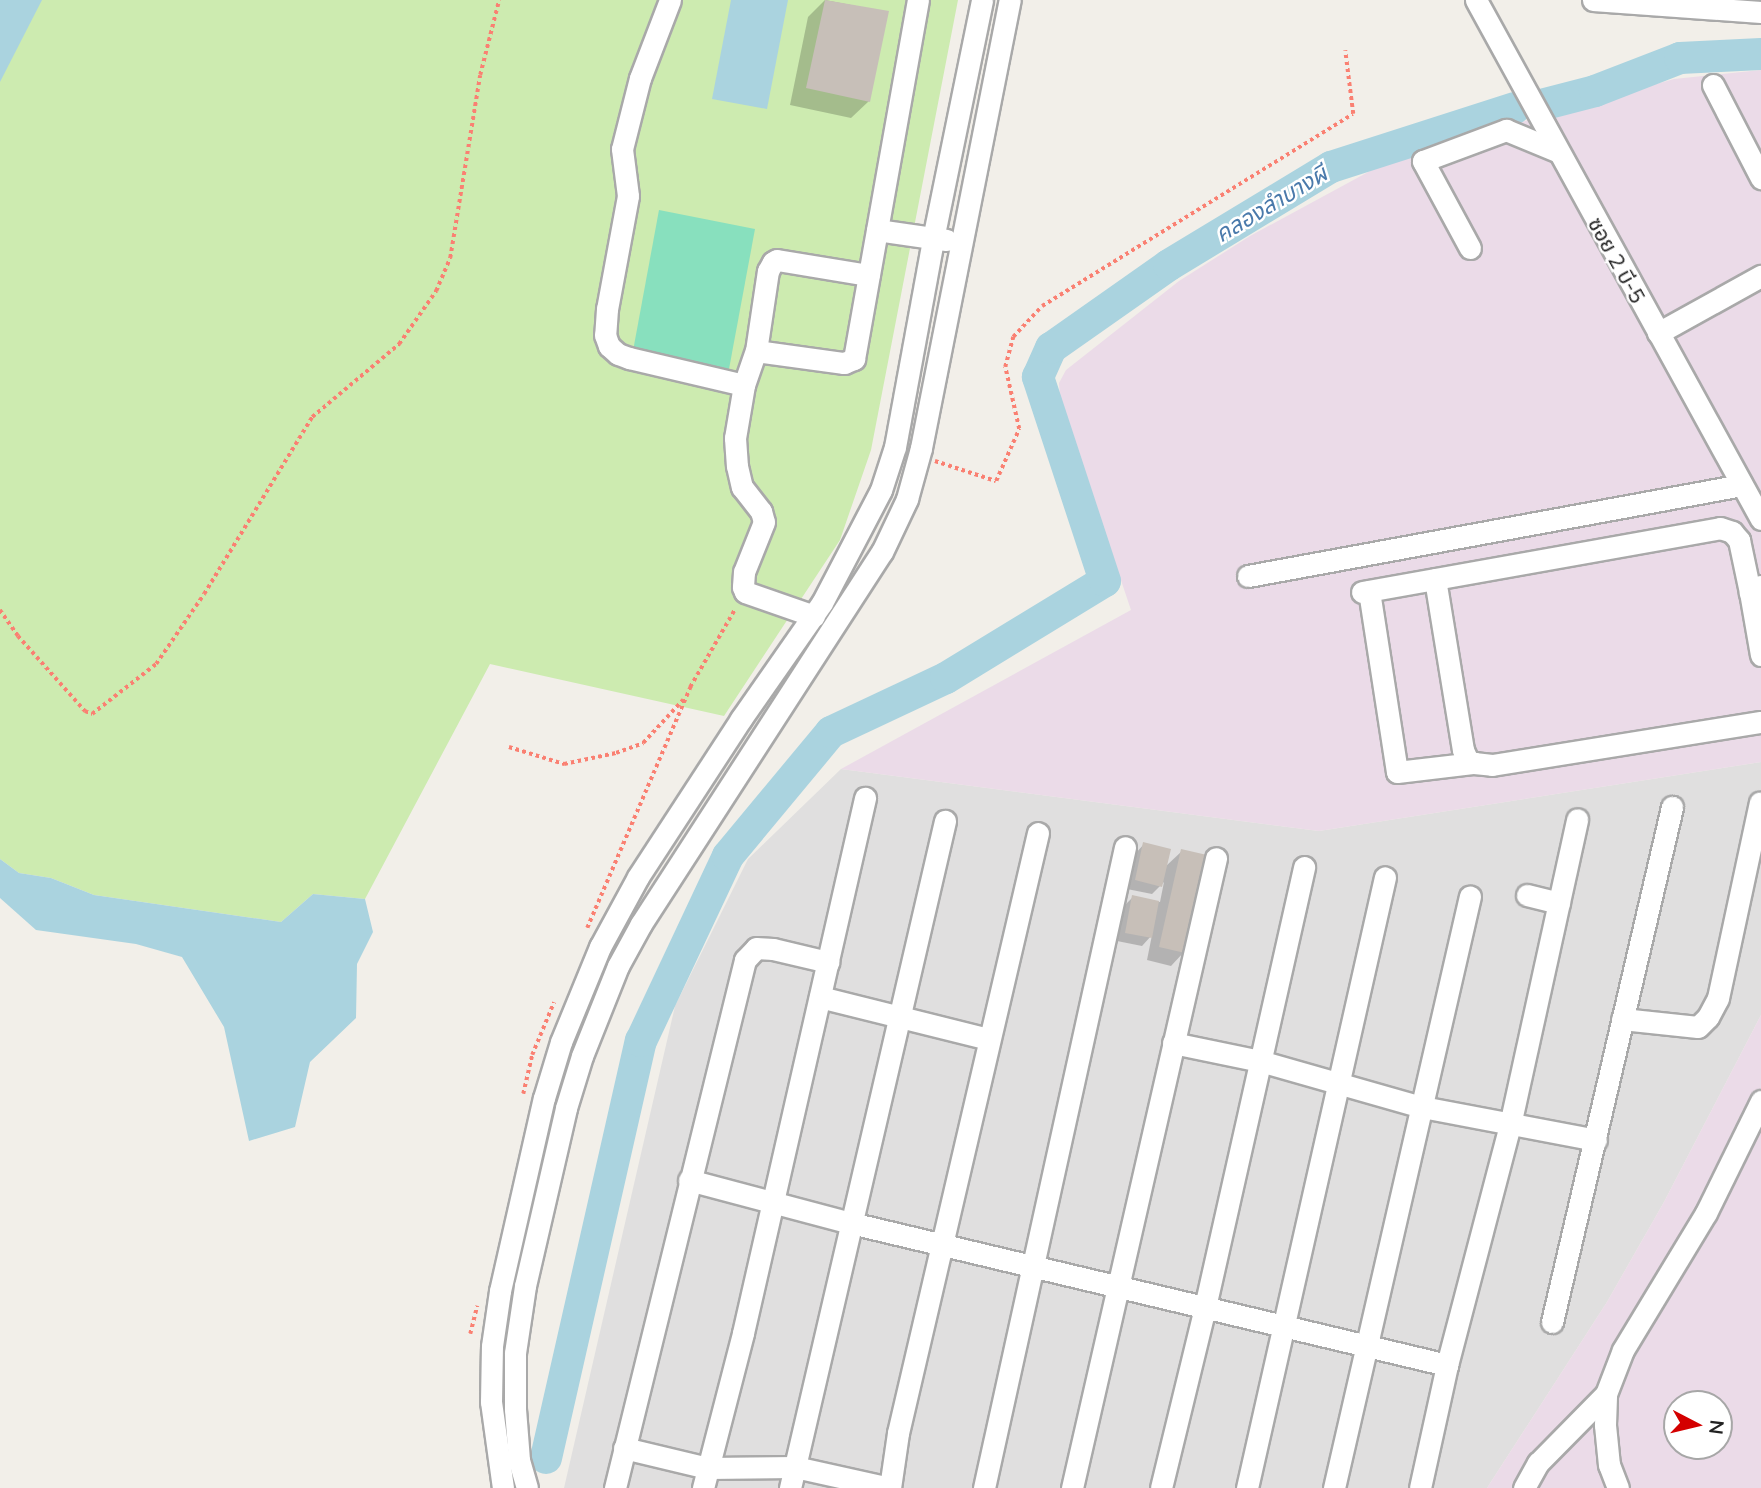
<!DOCTYPE html>
<html>
<head>
<meta charset="utf-8">
<style>
  body { margin:0 }
  #map { position:relative; width:1761px; height:1488px; overflow:hidden; background:#f2efe9; font-family:Mulish,"Noto Sans Thai",sans-serif }
  div>[style] { position:absolute }
  [style*='--x'] { left:calc(var(--x)*1px); top:calc(var(--y)*1px); width:calc(var(--w)*1px); rotate:calc(var(--a)*1deg) }
  .residential>* { inset:0; background:#e0dfdf }
  .industrial>* { inset:0; background:#ebdbe8 }
  .grass>* { inset:0; background:#cdebb0 }
  .pitch>* { inset:0; background:#88e0be }
  .water>* { inset:0; background:#aad3df }
  .shadow>* { inset:0; background:#0003 }
  .river>* { height:32px; margin:-16px; padding:0 16px; transform-origin:16px; border-radius:16px; background:#aad3df }
  .building>* { inset:0; background:#c7bfb8 }
  .path>* { height:3.5px; margin-top:-1.75px; transform-origin:0; background:repeating-linear-gradient(90deg,#fa8072 0 3.5px,transparent 0 7px) }
  .roads { filter:drop-shadow(2px 0 #a9a9a9) drop-shadow(-2px 0 #a9a9a9) drop-shadow(0 2px #a9a9a9) drop-shadow(0 -2px #a9a9a9) }
  .minor>* { height:21px; margin:-10.5px; padding:0 10.5px; transform-origin:10.5px; border-radius:10.5px; background:#fff }
  span { translate:-50% -50%; white-space:nowrap; text-align:center; line-height:1.15; -webkit-text-stroke:5px #fff; paint-order:stroke }
  .street-label { font-size:21px; color:#222 }
  .water-label { font-size:23px; color:#4a7aab; font-style:italic }
  .north { position:absolute; left:1663px; top:1390px; width:70px; height:70px; box-sizing:border-box; background:#fff; border:2px solid #a7a7a7; border-radius:50%; rotate:97deg; font-size:19px; font-weight:700; line-height:28px; text-align:center; color:#222 }
  .north::after { content:''; display:block; margin:auto; width:24px; height:32px; background:#d40000; clip-path:polygon(50% 0,100% 100%,50% 72%,0 100%) }
</style>
</head>
<body>
<div id="map">
  <div class="residential">
    <div style="clip-path:polygon(1761px 762px,1761px 1015px,1664px 1202px,1607px 1302px,1487px 1488px,564px 1488px,675px 1006px,748px 859px,841px 769px,1319px 831px)"></div>
  </div>
  <div class="industrial">
    <div style="clip-path:polygon(1761px 70px,1761px 762px,1319px 831px,841px 769px,1131px 610px,1060px 399px,1059px 383px,1066px 370px,1179px 281px,1250px 236px,1394px 158px,1674px 79px)"></div>
    <div style="clip-path:polygon(evenodd,1761px 1015px,1761px 1488px,1487px 1488px,1607px 1302px,1664px 1202px,1761px 1015px,1677px 1404px,1719px 1404px,1719px 1446px,1677px 1446px,1677px 1404px)"></div>
  </div>
  <div class="grass">
    <div style="clip-path:polygon(0 0,958px 0,871px 450px,840px 540px,724px 716px,490px 664px,365px 899px,313px 894px,281px 922px,94px 895px,51px 878px,19px 873px,0 859px)"></div>
  </div>
  <div class="pitch">
    <div style="clip-path:polygon(659px 210px,755px 229px,729px 369px,633px 351px)"></div>
  </div>
  <div class="water">
    <div style="clip-path:polygon(0 0,42px 0,0 82px)"></div>
    <div style="clip-path:polygon(731px 0,788px 0,767px 109px,712px 99px)"></div>
    <div style="clip-path:polygon(0 859px,19px 873px,51px 878px,94px 895px,281px 922px,313px 894px,365px 899px,373px 932px,357px 964px,356px 1018px,310px 1062px,295px 1127px,249px 1141px,224px 1027px,182px 957px,136px 944px,36px 930px,0 898px)"></div>
  </div>
  <div class="shadow">
    <div style="clip-path:polygon(825px 0,887px 12px,869px 101px,851px 118px,790px 105px,808px 17px)"></div>
    <div style="clip-path:polygon(1144px 844px,1165px 867px,1182px 851px,1184px 952px,1171px 966px,1147px 960px,1152px 935px,1142px 946px,1117px 941px,1124px 906px,1133px 897px,1160px 902px,1164px 882px,1152px 894px,1127px 889px,1136px 853px)"></div>
  </div>
  <div class="river">
    <div style="--x:1545;--y:104;--w:52;--a:-14.6"></div>
    <div style="--x:1595;--y:91;--w:91;--a:-21.2"></div>
    <div style="--x:1680;--y:58;--w:81;--a:-2.8"></div>
    <div style="--x:546;--y:1458;--w:428;--a:-77.2"></div>
    <div style="--x:641;--y:1041;--w:204;--a:-64.8"></div>
    <div style="--x:728;--y:856;--w:161;--a:-50.3"></div>
    <div style="--x:831;--y:732;--w:127;--a:-25.2"></div>
    <div style="--x:946;--y:678;--w:186;--a:-31.4"></div>
    <div style="--x:1105;--y:581;--w:215;--a:-108.2"></div>
    <div style="--x:1038;--y:377;--w:32;--a:-66"></div>
    <div style="--x:1051;--y:348;--w:144;--a:-35.1"></div>
    <div style="--x:1169;--y:265;--w:189;--a:-31.2"></div>
    <div style="--x:1331;--y:167;--w:193;--a:-17.8"></div>
  </div>
  <div class="building">
    <div style="clip-path:polygon(825px 0,889px 11px,870px 102px,806px 88px)"></div>
    <div style="clip-path:polygon(1143px 842px,1171px 849px,1162px 887px,1135px 880px)"></div>
    <div style="clip-path:polygon(1181px 849px,1207px 855px,1185px 953px,1159px 947px)"></div>
    <div style="clip-path:polygon(1132px 895px,1159px 901px,1152px 938px,1125px 933px)"></div>
  </div>
  <div class="path">
    <div style="--x:935;--y:461;--w:64;--a:18.2"></div>
    <div style="--x:996;--y:481;--w:57;--a:-66.1"></div>
    <div style="--x:1019;--y:429;--w:64;--a:-102.7"></div>
    <div style="--x:1005;--y:367;--w:31;--a:-75"></div>
    <div style="--x:1013;--y:337;--w:42;--a:-46.9"></div>
    <div style="--x:1042;--y:306;--w:365;--a:-31.7"></div>
    <div style="--x:1353;--y:114;--w:64;--a:-97.2"></div>
    <div style="--x:0;--y:610;--w:32;--a:55"></div>
    <div style="--x:18;--y:636;--w:101;--a:48.2"></div>
    <div style="--x:85;--y:711;--w:8;--a:23"></div>
    <div style="--x:92;--y:714;--w:81;--a:-38"></div>
    <div style="--x:156;--y:664;--w:85;--a:-55.6"></div>
    <div style="--x:204;--y:594;--w:207;--a:-58.6"></div>
    <div style="--x:312;--y:417;--w:114;--a:-40"></div>
    <div style="--x:399;--y:344;--w:65;--a:-55.1"></div>
    <div style="--x:436;--y:291;--w:36;--a:-67"></div>
    <div style="--x:450;--y:258;--w:185;--a:-80.7"></div>
    <div style="--x:480;--y:75;--w:77;--a:-75.8"></div>
    <div style="--x:690;--y:687;--w:90;--a:-60"></div>
    <div style="--x:509;--y:747;--w:58;--a:17.2"></div>
    <div style="--x:564;--y:764;--w:53;--a:-11.9"></div>
    <div style="--x:616;--y:753;--w:29;--a:-20"></div>
    <div style="--x:643;--y:743;--w:59;--a:-47.1"></div>
    <div style="--x:587;--y:928;--w:264;--a:-66.8"></div>
    <div style="--x:523;--y:1094;--w:40;--a:-77"></div>
    <div style="--x:532;--y:1055;--w:57;--a:-67.5"></div>
    <div style="--x:470;--y:1334;--w:29;--a:-76"></div>
  </div>
  <div class="roads">
    <div class="minor">
      <div style="--x:670;--y:0;--w:84;--a:111"></div>
      <div style="--x:640;--y:78;--w:73;--a:104.2"></div>
      <div style="--x:622;--y:149;--w:47;--a:82.7"></div>
      <div style="--x:628;--y:196;--w:115;--a:100.5"></div>
      <div style="--x:607;--y:309;--w:26;--a:94"></div>
      <div style="--x:605;--y:335;--w:12;--a:70"></div>
      <div style="--x:609;--y:346;--w:12;--a:42"></div>
      <div style="--x:618;--y:354;--w:12;--a:20"></div>
      <div style="--x:629;--y:358;--w:118;--a:13.2"></div>
      <div style="--x:744;--y:385;--w:36;--a:-71"></div>
      <div style="--x:756;--y:351;--w:81;--a:-81.5"></div>
      <div style="--x:768;--y:271;--w:10;--a:-61"></div>
      <div style="--x:773;--y:262;--w:4;--a:-27"></div>
      <div style="--x:777;--y:260;--w:93;--a:9.3"></div>
      <div style="--x:1476;--y:0;--w:592;--a:61.23"></div>
      <div style="--x:1593;--y:0;--w:168;--a:4.1"></div>
      <div style="--x:1713;--y:85;--w:105;--a:62.7"></div>
      <div style="--x:877;--y:230;--w:70;--a:8.2"></div>
      <div style="--x:1470;--y:248;--w:99;--a:-118.4"></div>
      <div style="--x:1423;--y:161;--w:89;--a:-20.5"></div>
      <div style="--x:1506;--y:130;--w:55;--a:22.4"></div>
      <div style="--x:1658;--y:333;--w:118;--a:-29"></div>
      <div style="--x:756;--y:351;--w:89;--a:7.8"></div>
      <div style="--x:844;--y:363;--w:11;--a:-22"></div>
      <div style="--x:854;--y:359;--w:365;--a:-79.9"></div>
      <div style="--x:744;--y:385;--w:54;--a:99.6"></div>
      <div style="--x:735;--y:438;--w:28;--a:86"></div>
      <div style="--x:737;--y:466;--w:22;--a:77"></div>
      <div style="--x:742;--y:487;--w:31;--a:52"></div>
      <div style="--x:761;--y:511;--w:11;--a:75"></div>
      <div style="--x:764;--y:522;--w:54;--a:111.8"></div>
      <div style="--x:744;--y:572;--w:15;--a:94"></div>
      <div style="--x:743;--y:587;--w:5;--a:68"></div>
      <div style="--x:745;--y:592;--w:73;--a:19.2"></div>
      <div style="--x:1248;--y:576;--w:502;--a:-10.44"></div>
      <div style="--x:1435;--y:579;--w:173;--a:80.7"></div>
      <div style="--x:1463;--y:750;--w:12;--a:66"></div>
      <div style="--x:1468;--y:761;--w:6;--a:18"></div>
      <div style="--x:1474;--y:763;--w:18;--a:6"></div>
      <div style="--x:1492;--y:765;--w:272;--a:-9.1"></div>
      <div style="--x:1761;--y:586;--w:13;--a:151"></div>
      <div style="--x:1750;--y:592;--w:64;--a:80.1"></div>
      <div style="--x:1369;--y:591;--w:183;--a:81.2"></div>
      <div style="--x:1397;--y:772;--w:78;--a:-6.7"></div>
      <div style="--x:1362;--y:592;--w:364;--a:-10.1"></div>
      <div style="--x:1720;--y:528;--w:13;--a:18"></div>
      <div style="--x:1732;--y:532;--w:11;--a:49"></div>
      <div style="--x:1739;--y:540;--w:53;--a:78.1"></div>
      <div style="--x:1527;--y:895;--w:33;--a:14"></div>
      <div style="--x:820;--y:997;--w:174;--a:14"></div>
      <div style="--x:1622;--y:1019;--w:76;--a:6"></div>
      <div style="--x:1698;--y:1027;--w:14;--a:-45"></div>
      <div style="--x:1708;--y:1017;--w:21;--a:-62"></div>
      <div style="--x:1718;--y:998;--w:200;--a:-77.9"></div>
      <div style="--x:1173;--y:1043;--w:89;--a:11.7"></div>
      <div style="--x:1260;--y:1061;--w:168;--a:15.9"></div>
      <div style="--x:1422;--y:1107;--w:177;--a:10.7"></div>
      <div style="--x:689;--y:1180;--w:168;--a:14.9"></div>
      <div style="--x:851;--y:1223;--w:613;--a:13.4"></div>
      <div style="--x:1552;--y:1322;--w:529;--a:-76.88"></div>
      <div style="--x:624;--y:1448;--w:86;--a:13.4"></div>
      <div style="--x:708;--y:1468;--w:87;--a:-0.7"></div>
      <div style="--x:795;--y:1467;--w:97;--a:12.5"></div>
      <div style="--x:503;--y:1488;--w:87;--a:-97.9"></div>
      <div style="--x:491;--y:1402;--w:56;--a:-89"></div>
      <div style="--x:492;--y:1346;--w:56;--a:-81.7"></div>
      <div style="--x:500;--y:1291;--w:198;--a:-77.2"></div>
      <div style="--x:544;--y:1098;--w:59;--a:-73.1"></div>
      <div style="--x:561;--y:1042;--w:103;--a:-67.7"></div>
      <div style="--x:600;--y:947;--w:80;--a:-61.5"></div>
      <div style="--x:638;--y:877;--w:189;--a:-56.9"></div>
      <div style="--x:741;--y:719;--w:141;--a:-55.1"></div>
      <div style="--x:822;--y:603;--w:127;--a:-62.4"></div>
      <div style="--x:881;--y:490;--w:45;--a:-72"></div>
      <div style="--x:895;--y:447;--w:211;--a:-79.6"></div>
      <div style="--x:933;--y:239;--w:244;--a:-78.4"></div>
      <div style="--x:527;--y:1488;--w:29;--a:-106"></div>
      <div style="--x:519;--y:1460;--w:51;--a:-94.5"></div>
      <div style="--x:515;--y:1409;--w:56;--a:-90"></div>
      <div style="--x:515;--y:1353;--w:68;--a:-81.5"></div>
      <div style="--x:525;--y:1286;--w:183;--a:-77"></div>
      <div style="--x:566;--y:1108;--w:54;--a:-72.9"></div>
      <div style="--x:582;--y:1056;--w:97;--a:-68.2"></div>
      <div style="--x:618;--y:966;--w:48;--a:-61.3"></div>
      <div style="--x:641;--y:924;--w:443;--a:-57.1"></div>
      <div style="--x:882;--y:552;--w:59;--a:-64.7"></div>
      <div style="--x:907;--y:499;--w:53;--a:-74.6"></div>
      <div style="--x:921;--y:448;--w:457;--a:-78.8"></div>
      <div style="--x:615;--y:1488;--w:544;--a:-76.17"></div>
      <div style="--x:745;--y:960;--w:16;--a:-47"></div>
      <div style="--x:756;--y:948;--w:17;--a:3"></div>
      <div style="--x:773;--y:949;--w:57;--a:13.3"></div>
      <div style="--x:703;--y:1488;--w:160;--a:-75.5"></div>
      <div style="--x:743;--y:1333;--w:549;--a:-77.15"></div>
      <div style="--x:790;--y:1488;--w:685;--a:-76.92"></div>
      <div style="--x:890;--y:1488;--w:56;--a:-81.7"></div>
      <div style="--x:898;--y:1433;--w:616;--a:-76.87"></div>
      <div style="--x:984;--y:1488;--w:656;--a:-77.59"></div>
      <div style="--x:1072;--y:1488;--w:646;--a:-77.12"></div>
      <div style="--x:1161;--y:1488;--w:186;--a:-76.3"></div>
      <div style="--x:1205;--y:1307;--w:451;--a:-77.3"></div>
      <div style="--x:1247;--y:1488;--w:626;--a:-77.27"></div>
      <div style="--x:1334;--y:1488;--w:607;--a:-77.06"></div>
      <div style="--x:1420;--y:1488;--w:126;--a:-77.6"></div>
      <div style="--x:1447;--y:1365;--w:248;--a:-75.3"></div>
      <div style="--x:1510;--y:1125;--w:313;--a:-77.6"></div>
      <div style="--x:1524;--y:1488;--w:29;--a:-61"></div>
      <div style="--x:1538;--y:1463;--w:97;--a:-45.4"></div>
      <div style="--x:1618;--y:1488;--w:25;--a:-111"></div>
      <div style="--x:1609;--y:1465;--w:40;--a:-95.7"></div>
      <div style="--x:1605;--y:1425;--w:31;--a:-88"></div>
      <div style="--x:1606;--y:1394;--w:47;--a:-68.9"></div>
      <div style="--x:1623;--y:1350;--w:160;--a:-58.8"></div>
      <div style="--x:1706;--y:1213;--w:125;--a:-63.8"></div>
    </div>
  </div>
  <div class="street-label">
    <span style="left:1617px;top:260px;rotate:61deg">ซอย 2 บี-5</span>
  </div>
  <div class="water-label">
    <span style="left:1271px;top:204px;rotate:-31deg">คลองลำบางผี</span>
  </div>
  <div class="north">N</div>
</div>
</body>
</html>
